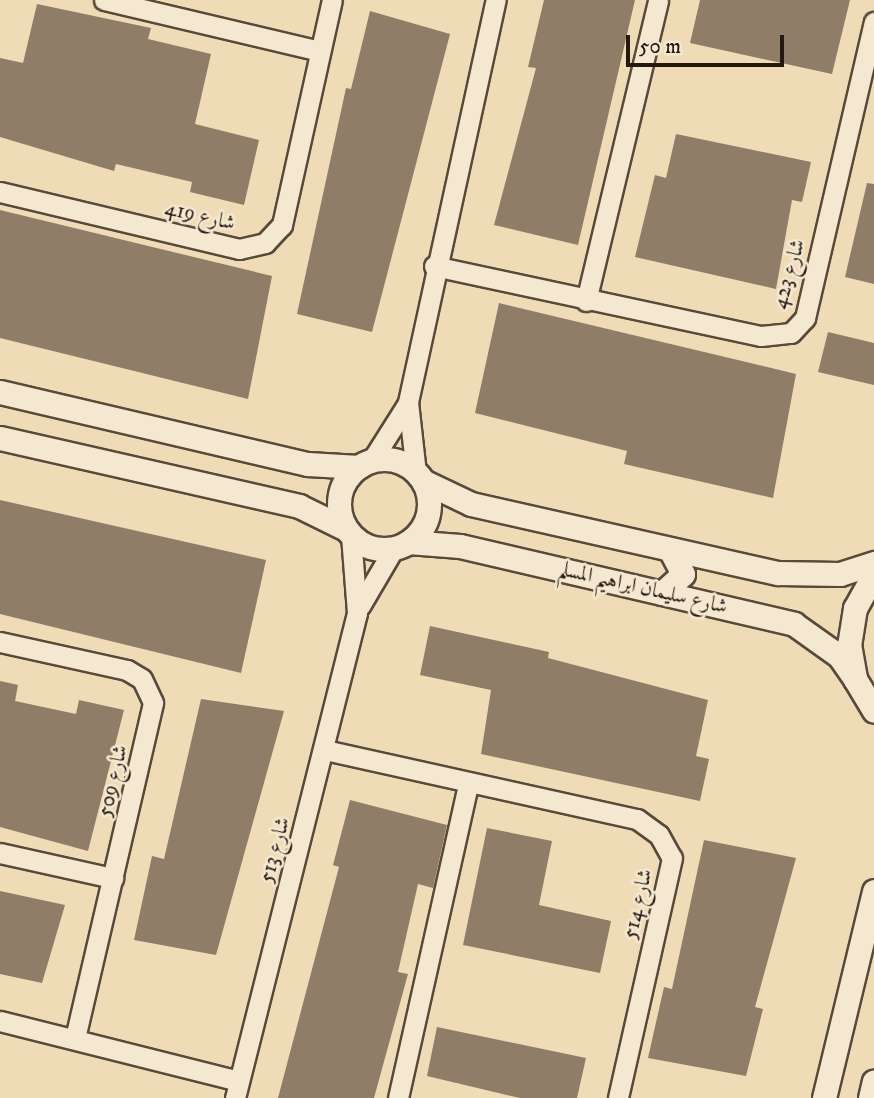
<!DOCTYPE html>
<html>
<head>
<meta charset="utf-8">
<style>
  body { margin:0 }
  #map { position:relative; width:874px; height:1098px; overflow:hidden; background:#f0dbb7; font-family:"IM FELL DW Pica",Amiri,serif }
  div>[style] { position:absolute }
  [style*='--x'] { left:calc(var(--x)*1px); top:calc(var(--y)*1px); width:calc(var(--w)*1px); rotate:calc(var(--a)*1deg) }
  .building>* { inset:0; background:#8f7d67 }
  .roads { filter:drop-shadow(2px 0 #58493a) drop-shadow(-2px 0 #58493a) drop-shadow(0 2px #58493a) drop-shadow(0 -2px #58493a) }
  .minor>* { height:19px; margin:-9.5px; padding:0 9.5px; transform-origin:9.5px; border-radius:9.5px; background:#f5e8d0 }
  .tertiary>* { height:23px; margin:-11.5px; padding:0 11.5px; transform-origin:11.5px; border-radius:11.5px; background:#f5e8d0 }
  .tertiary>.ring { margin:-11.5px; padding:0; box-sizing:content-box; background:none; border:23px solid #f5e8d0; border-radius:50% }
  span { translate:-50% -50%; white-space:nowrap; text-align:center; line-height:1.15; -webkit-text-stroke:5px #f5e8d0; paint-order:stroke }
  .street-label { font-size:21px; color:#251811 }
  .scale { position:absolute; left:626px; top:35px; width:158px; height:32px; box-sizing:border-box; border:4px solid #251811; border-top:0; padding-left:9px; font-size:21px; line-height:24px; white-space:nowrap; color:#251811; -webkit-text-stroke:5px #f5e8d0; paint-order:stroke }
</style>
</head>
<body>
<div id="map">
  <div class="building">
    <div style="clip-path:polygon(544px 0,635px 0,578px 245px,494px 225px,536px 68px,528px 67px)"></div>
    <div style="clip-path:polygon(700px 0,850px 0,832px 74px,690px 43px)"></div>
    <div style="clip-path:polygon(37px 4px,151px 28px,148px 39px,211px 54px,195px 124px,259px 140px,244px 205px,190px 192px,192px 182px,116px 164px,114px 171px,0 137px,0 58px,23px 63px)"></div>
    <div style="clip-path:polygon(370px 11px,450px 34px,372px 332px,297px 314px,346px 88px,351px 89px)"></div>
    <div style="clip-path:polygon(676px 134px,811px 162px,802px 202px,792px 200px,776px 289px,635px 257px,655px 175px,666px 178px)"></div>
    <div style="clip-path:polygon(867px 183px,874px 184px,874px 284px,845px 277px)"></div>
    <div style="clip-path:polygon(0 210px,272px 276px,248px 399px,0 338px)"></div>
    <div style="clip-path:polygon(499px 303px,796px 374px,773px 498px,624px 464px,627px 451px,475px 413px)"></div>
    <div style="clip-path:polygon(828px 332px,874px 343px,874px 385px,818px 372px)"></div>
    <div style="clip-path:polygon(0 500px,266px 560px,241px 673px,0 614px)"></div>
    <div style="clip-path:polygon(430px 626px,549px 652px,548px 658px,708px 700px,696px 756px,709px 759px,700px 801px,481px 754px,491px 690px,420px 675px)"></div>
    <div style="clip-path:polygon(0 681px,18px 685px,15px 701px,76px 714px,79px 700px,124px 710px,88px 851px,0 827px)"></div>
    <div style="clip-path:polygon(201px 699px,284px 711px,216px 955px,134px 940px,152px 856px,164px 859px)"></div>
    <div style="clip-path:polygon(350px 800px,447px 825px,433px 888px,418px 884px,398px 972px,408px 974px,374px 1098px,278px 1098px,339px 867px,333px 865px)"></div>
    <div style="clip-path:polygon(487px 828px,552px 841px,539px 905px,611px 921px,600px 973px,463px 945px)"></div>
    <div style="clip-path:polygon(704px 840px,796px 858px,755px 1007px,763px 1009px,746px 1076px,648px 1058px,664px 987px,672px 989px)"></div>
    <div style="clip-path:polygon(0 891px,65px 905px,42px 983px,0 974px)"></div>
    <div style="clip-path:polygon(437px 1027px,586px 1058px,577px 1098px,520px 1098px,427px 1076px)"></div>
  </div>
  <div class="roads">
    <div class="minor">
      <div style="--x:104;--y:0;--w:221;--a:13.3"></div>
      <div style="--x:0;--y:192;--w:246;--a:13.4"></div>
      <div style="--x:239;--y:249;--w:27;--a:-13"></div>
      <div style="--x:265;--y:243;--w:25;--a:-47"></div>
      <div style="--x:282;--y:225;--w:230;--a:-77.5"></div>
      <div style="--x:434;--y:266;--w:334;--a:12.1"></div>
      <div style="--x:761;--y:336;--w:30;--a:-6"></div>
      <div style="--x:791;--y:333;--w:21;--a:-47"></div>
      <div style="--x:805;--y:318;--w:304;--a:-76.9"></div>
      <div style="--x:586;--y:301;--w:309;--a:-76.5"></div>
      <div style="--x:372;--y:460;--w:67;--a:-57.7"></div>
      <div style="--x:416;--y:473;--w:71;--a:-96.4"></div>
      <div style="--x:408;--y:402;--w:412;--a:-77.7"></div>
      <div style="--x:360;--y:606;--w:67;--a:-59.6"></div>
      <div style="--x:0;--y:642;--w:130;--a:12.4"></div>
      <div style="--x:127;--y:670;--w:17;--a:31"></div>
      <div style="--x:142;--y:679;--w:26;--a:65"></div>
      <div style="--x:153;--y:703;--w:345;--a:103.1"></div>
      <div style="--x:325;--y:750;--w:320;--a:12.5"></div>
      <div style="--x:637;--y:819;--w:27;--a:36"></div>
      <div style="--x:659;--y:835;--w:26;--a:61"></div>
      <div style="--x:672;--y:858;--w:246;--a:102.7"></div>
      <div style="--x:0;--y:853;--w:116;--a:12.5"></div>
      <div style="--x:0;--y:1021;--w:246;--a:14.1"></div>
      <div style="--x:235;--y:1098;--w:500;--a:-75.88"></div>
      <div style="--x:357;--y:613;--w:78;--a:-94.4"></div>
      <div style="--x:398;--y:1098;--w:320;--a:-77.4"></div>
    </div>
    <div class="tertiary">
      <div style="--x:0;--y:392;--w:316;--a:13.2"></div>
      <div style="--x:308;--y:464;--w:51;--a:3.4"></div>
      <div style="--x:0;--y:438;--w:307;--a:12.8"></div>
      <div style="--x:299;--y:506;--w:52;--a:26.1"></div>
      <div class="ring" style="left:339px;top:459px;width:67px;height:67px"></div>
      <div style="--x:423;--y:481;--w:53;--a:25.6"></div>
      <div style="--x:471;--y:504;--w:315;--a:12.7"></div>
      <div style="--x:778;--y:573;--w:62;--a:0.9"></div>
      <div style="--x:840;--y:574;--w:36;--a:-18"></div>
      <div style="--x:408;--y:542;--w:52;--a:4.4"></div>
      <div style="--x:460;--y:546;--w:343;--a:13.1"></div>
      <div style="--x:794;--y:624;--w:55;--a:35.4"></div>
      <div style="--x:839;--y:656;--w:28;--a:55"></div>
      <div style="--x:874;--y:574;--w:39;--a:119"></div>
      <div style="--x:855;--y:608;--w:36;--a:99"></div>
      <div style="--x:849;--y:644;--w:36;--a:80"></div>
      <div style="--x:855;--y:679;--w:37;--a:59"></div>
      <div style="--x:662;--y:593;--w:28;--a:-42"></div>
      <div style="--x:683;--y:574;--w:27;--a:-118"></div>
      <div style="--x:824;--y:1098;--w:213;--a:-76.4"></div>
      <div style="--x:870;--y:1098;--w:17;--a:-77"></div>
    </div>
  </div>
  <div class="street-label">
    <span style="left:200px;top:216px;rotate:13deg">شارع 419</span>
    <span style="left:789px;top:274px;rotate:-74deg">شارع 423</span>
    <span style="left:643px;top:588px;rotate:13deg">شارع سليمان ابراهيم المسلم</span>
    <span style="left:113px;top:781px;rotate:-77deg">شارع 509</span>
    <span style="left:275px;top:850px;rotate:-75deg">شارع 513</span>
    <span style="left:638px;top:904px;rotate:-77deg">شارع 514</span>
  </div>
  <div class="scale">50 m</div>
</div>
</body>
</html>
